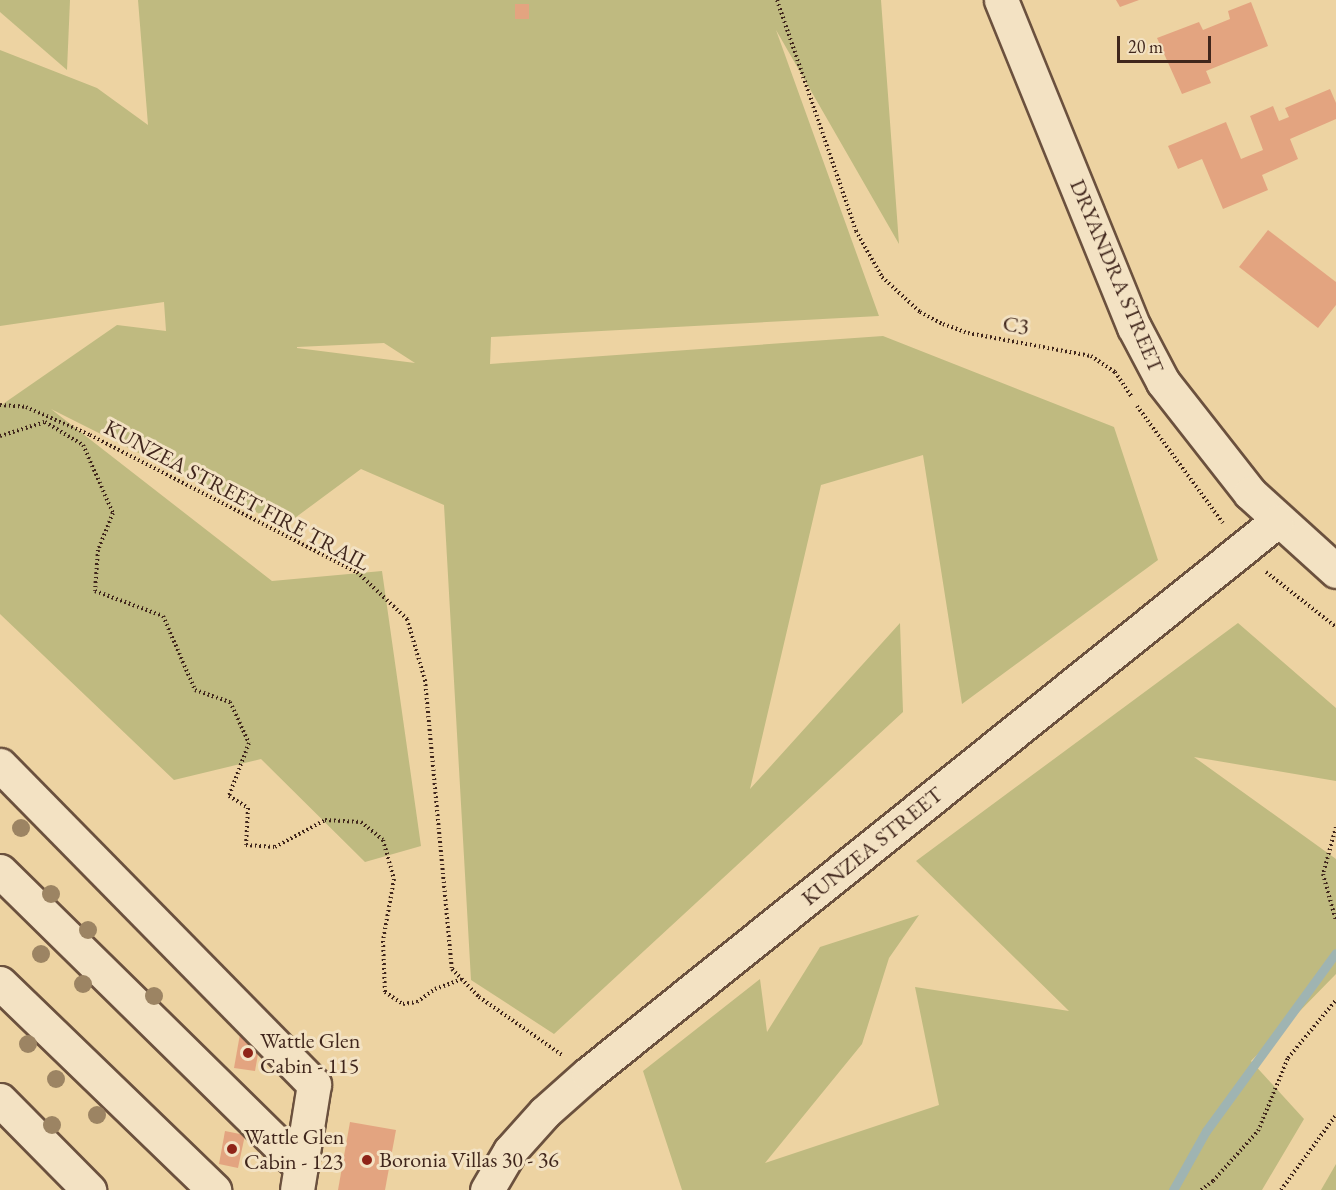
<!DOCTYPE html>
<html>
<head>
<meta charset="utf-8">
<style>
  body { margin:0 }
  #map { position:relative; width:1336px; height:1190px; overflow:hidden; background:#edd3a2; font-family:"EB Garamond",serif }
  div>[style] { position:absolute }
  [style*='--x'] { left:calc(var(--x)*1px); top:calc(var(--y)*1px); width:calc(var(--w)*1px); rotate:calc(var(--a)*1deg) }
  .green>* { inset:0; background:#bfba80 }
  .stream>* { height:9px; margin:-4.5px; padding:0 4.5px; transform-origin:4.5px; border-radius:4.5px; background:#9fb4b2 }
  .building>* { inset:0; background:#e3a480 }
  .path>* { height:4px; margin-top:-2px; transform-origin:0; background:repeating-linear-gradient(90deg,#40261c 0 1.5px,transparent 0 4.5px) }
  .roads { filter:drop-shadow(2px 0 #6b513e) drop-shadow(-2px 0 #6b513e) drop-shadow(0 2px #6b513e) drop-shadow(0 -2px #6b513e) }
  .minor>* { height:33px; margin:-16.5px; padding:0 16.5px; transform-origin:16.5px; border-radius:16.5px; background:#f3e2c3 }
  .trees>* { width:18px; height:18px; margin:-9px; border-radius:50%; background:#9c8463 }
  .dots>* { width:16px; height:16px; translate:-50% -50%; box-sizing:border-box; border:3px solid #f3e2c3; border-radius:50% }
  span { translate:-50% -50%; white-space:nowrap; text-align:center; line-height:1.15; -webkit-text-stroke:6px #f3e2c3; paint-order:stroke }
  .street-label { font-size:22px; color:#40261c }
  .poi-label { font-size:22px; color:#40261c }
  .left { translate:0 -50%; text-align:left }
  .scale { position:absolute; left:1117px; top:36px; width:94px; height:27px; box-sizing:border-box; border:3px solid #40261c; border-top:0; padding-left:8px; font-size:18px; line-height:21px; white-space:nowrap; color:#40261c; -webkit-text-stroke:4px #f3e2c3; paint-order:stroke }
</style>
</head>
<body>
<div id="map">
  <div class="green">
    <div style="clip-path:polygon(0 0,70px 0,67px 70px,0 12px)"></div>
    <div style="clip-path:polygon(evenodd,138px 0,881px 0,899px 244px,776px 30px,879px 316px,491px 337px,490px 364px,883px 336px,1114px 427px,1158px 560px,962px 704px,923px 455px,821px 485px,750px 789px,900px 623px,903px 712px,554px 1034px,471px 980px,444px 505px,361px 469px,284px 526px,51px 409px,272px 581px,382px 571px,421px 846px,365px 862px,261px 759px,174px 780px,0 614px,0 406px,117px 325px,166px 331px,164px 302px,0 326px,0 50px,97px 88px,148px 125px,138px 0,384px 343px,415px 363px,297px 348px,297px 347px,384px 343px)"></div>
    <div style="clip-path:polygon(1238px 623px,1336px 708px,1336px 781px,1194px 757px,1336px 859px,1336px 974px,1251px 1061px,1304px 1119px,1262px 1190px,682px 1190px,643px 1071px,760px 979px,767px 1032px,820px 947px,919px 915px,889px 958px,862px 1044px,765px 1163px,939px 1105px,915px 987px,1069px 1011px,916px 861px)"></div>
    <div style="clip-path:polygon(1336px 1164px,1336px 1190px,1321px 1190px)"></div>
  </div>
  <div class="stream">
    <div style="--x:1173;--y:1190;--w:68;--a:-60.8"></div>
    <div style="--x:1206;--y:1131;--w:220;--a:-53.9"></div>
  </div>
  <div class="building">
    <div style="clip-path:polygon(1116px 0,1139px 0,1120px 7px)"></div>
    <div style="clip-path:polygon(1251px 2px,1268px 46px,1206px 71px,1211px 83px,1182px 94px,1157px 38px,1199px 22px,1203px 30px,1230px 19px,1228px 11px)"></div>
    <div style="clip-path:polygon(515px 4px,529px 4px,529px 19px,515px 19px)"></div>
    <div style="clip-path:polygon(1330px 89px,1336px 103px,1336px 119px,1290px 139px,1298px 159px,1262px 175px,1268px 190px,1223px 209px,1202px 159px,1178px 169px,1168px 146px,1226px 122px,1241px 159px,1263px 150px,1250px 116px,1273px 106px,1279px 121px,1289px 117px,1285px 108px)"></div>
    <div style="clip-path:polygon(1268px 230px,1336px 282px,1336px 305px,1318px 328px,1239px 267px)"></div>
    <div style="clip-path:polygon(240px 1034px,261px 1037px,255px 1071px,234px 1068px)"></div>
    <div style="clip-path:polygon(350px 1122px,396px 1130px,385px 1190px,338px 1190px)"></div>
    <div style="clip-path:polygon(225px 1131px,245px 1135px,238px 1168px,219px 1164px)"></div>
  </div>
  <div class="path">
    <div style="--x:777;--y:0;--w:244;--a:71.1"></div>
    <div style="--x:856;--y:231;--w:53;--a:60.5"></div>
    <div style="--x:882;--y:277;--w:52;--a:42.6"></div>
    <div style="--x:920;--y:312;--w:26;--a:28"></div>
    <div style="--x:943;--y:324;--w:27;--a:20"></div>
    <div style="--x:968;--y:333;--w:125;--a:10.6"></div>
    <div style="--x:1091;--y:356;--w:29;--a:34"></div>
    <div style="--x:1115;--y:372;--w:30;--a:56"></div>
    <div style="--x:0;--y:405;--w:26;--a:4"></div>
    <div style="--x:26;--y:407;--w:70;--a:23.6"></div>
    <div style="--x:90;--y:435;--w:300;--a:27.2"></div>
    <div style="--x:357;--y:572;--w:69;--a:43.2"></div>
    <div style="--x:407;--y:619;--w:64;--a:73.6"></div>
    <div style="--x:425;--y:680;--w:290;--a:84.7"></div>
    <div style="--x:452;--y:969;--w:39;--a:46"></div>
    <div style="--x:479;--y:997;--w:101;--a:34.9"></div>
    <div style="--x:1137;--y:406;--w:145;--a:53.7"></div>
    <div style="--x:0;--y:436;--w:47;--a:-17.3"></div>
    <div style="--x:45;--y:422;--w:44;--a:31.2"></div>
    <div style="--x:83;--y:445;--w:74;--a:66.2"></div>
    <div style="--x:113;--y:513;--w:40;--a:112"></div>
    <div style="--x:98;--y:550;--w:41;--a:94.2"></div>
    <div style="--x:95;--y:591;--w:72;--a:20.2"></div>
    <div style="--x:163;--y:616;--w:81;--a:66.6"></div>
    <div style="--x:195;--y:690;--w:37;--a:19"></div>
    <div style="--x:230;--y:702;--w:45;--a:65.1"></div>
    <div style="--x:249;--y:743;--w:57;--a:110.7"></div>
    <div style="--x:229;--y:796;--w:22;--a:32"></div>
    <div style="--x:248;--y:808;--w:37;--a:93"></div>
    <div style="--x:246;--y:845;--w:29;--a:4"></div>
    <div style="--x:275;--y:847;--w:57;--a:-28.4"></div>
    <div style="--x:325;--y:820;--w:36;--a:3"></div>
    <div style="--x:361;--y:822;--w:28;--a:39"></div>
    <div style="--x:383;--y:840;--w:41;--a:74.2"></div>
    <div style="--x:394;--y:879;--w:63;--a:100.1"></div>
    <div style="--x:383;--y:941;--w:51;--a:87.8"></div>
    <div style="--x:385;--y:992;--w:22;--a:34"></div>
    <div style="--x:403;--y:1004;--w:14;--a:-8"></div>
    <div style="--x:417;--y:1002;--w:22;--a:-36"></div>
    <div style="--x:435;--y:989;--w:29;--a:-20"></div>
    <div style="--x:1266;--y:572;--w:89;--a:38.2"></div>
    <div style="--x:1336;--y:827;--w:49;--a:105.5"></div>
    <div style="--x:1323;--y:874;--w:49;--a:74.5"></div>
    <div style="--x:1201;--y:1190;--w:15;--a:-37"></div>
    <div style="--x:1213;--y:1181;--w:67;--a:-48"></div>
    <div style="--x:1258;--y:1131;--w:79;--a:-67.7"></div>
    <div style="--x:1288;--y:1058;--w:75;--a:-50.4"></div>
    <div style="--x:1281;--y:1190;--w:93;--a:-53.7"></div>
  </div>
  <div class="roads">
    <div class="minor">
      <div style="--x:1001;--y:0;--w:353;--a:67.9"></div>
      <div style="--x:1134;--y:327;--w:62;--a:62.2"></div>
      <div style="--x:1163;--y:382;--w:141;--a:51.9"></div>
      <div style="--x:1250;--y:493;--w:116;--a:42.2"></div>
      <div style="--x:0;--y:765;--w:448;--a:45.5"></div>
      <div style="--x:314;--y:1084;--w:107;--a:99.1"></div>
      <div style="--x:0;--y:871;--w:422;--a:44.5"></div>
      <div style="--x:0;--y:983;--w:298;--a:44"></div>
      <div style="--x:0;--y:1100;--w:127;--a:45.3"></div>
      <div style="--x:487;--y:1190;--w:45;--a:-59.5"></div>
      <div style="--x:510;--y:1151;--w:52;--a:-48.1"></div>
      <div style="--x:545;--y:1112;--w:57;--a:-41.5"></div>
      <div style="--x:588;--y:1074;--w:883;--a:-38.75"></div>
    </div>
  </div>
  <div class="trees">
    <div style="left:21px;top:828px"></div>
    <div style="left:51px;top:894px"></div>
    <div style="left:88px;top:930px"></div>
    <div style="left:41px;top:954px"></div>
    <div style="left:83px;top:984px"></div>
    <div style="left:154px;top:996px"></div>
    <div style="left:28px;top:1044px"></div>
    <div style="left:56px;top:1079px"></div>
    <div style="left:97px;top:1115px"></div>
    <div style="left:52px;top:1125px"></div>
  </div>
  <div class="dots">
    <div style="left:248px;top:1053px;background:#8f2418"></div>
    <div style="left:232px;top:1149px;background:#8f2418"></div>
    <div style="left:367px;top:1160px;background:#8f2418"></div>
  </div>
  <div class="street-label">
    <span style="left:1117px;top:276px;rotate:67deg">DRYANDRA STREET</span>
    <span style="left:1016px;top:325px;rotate:9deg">C3</span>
    <span style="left:237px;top:495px;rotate:28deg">KUNZEA STREET FIRE TRAIL</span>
    <span style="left:872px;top:846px;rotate:-39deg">KUNZEA STREET</span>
  </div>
  <div class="poi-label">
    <span class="left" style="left:260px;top:1053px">Wattle Glen<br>Cabin - 115</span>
    <span class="left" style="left:244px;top:1149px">Wattle Glen<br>Cabin - 123</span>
    <span class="left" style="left:379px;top:1160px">Boronia Villas 30 - 36</span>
  </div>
  <div class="scale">20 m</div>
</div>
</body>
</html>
